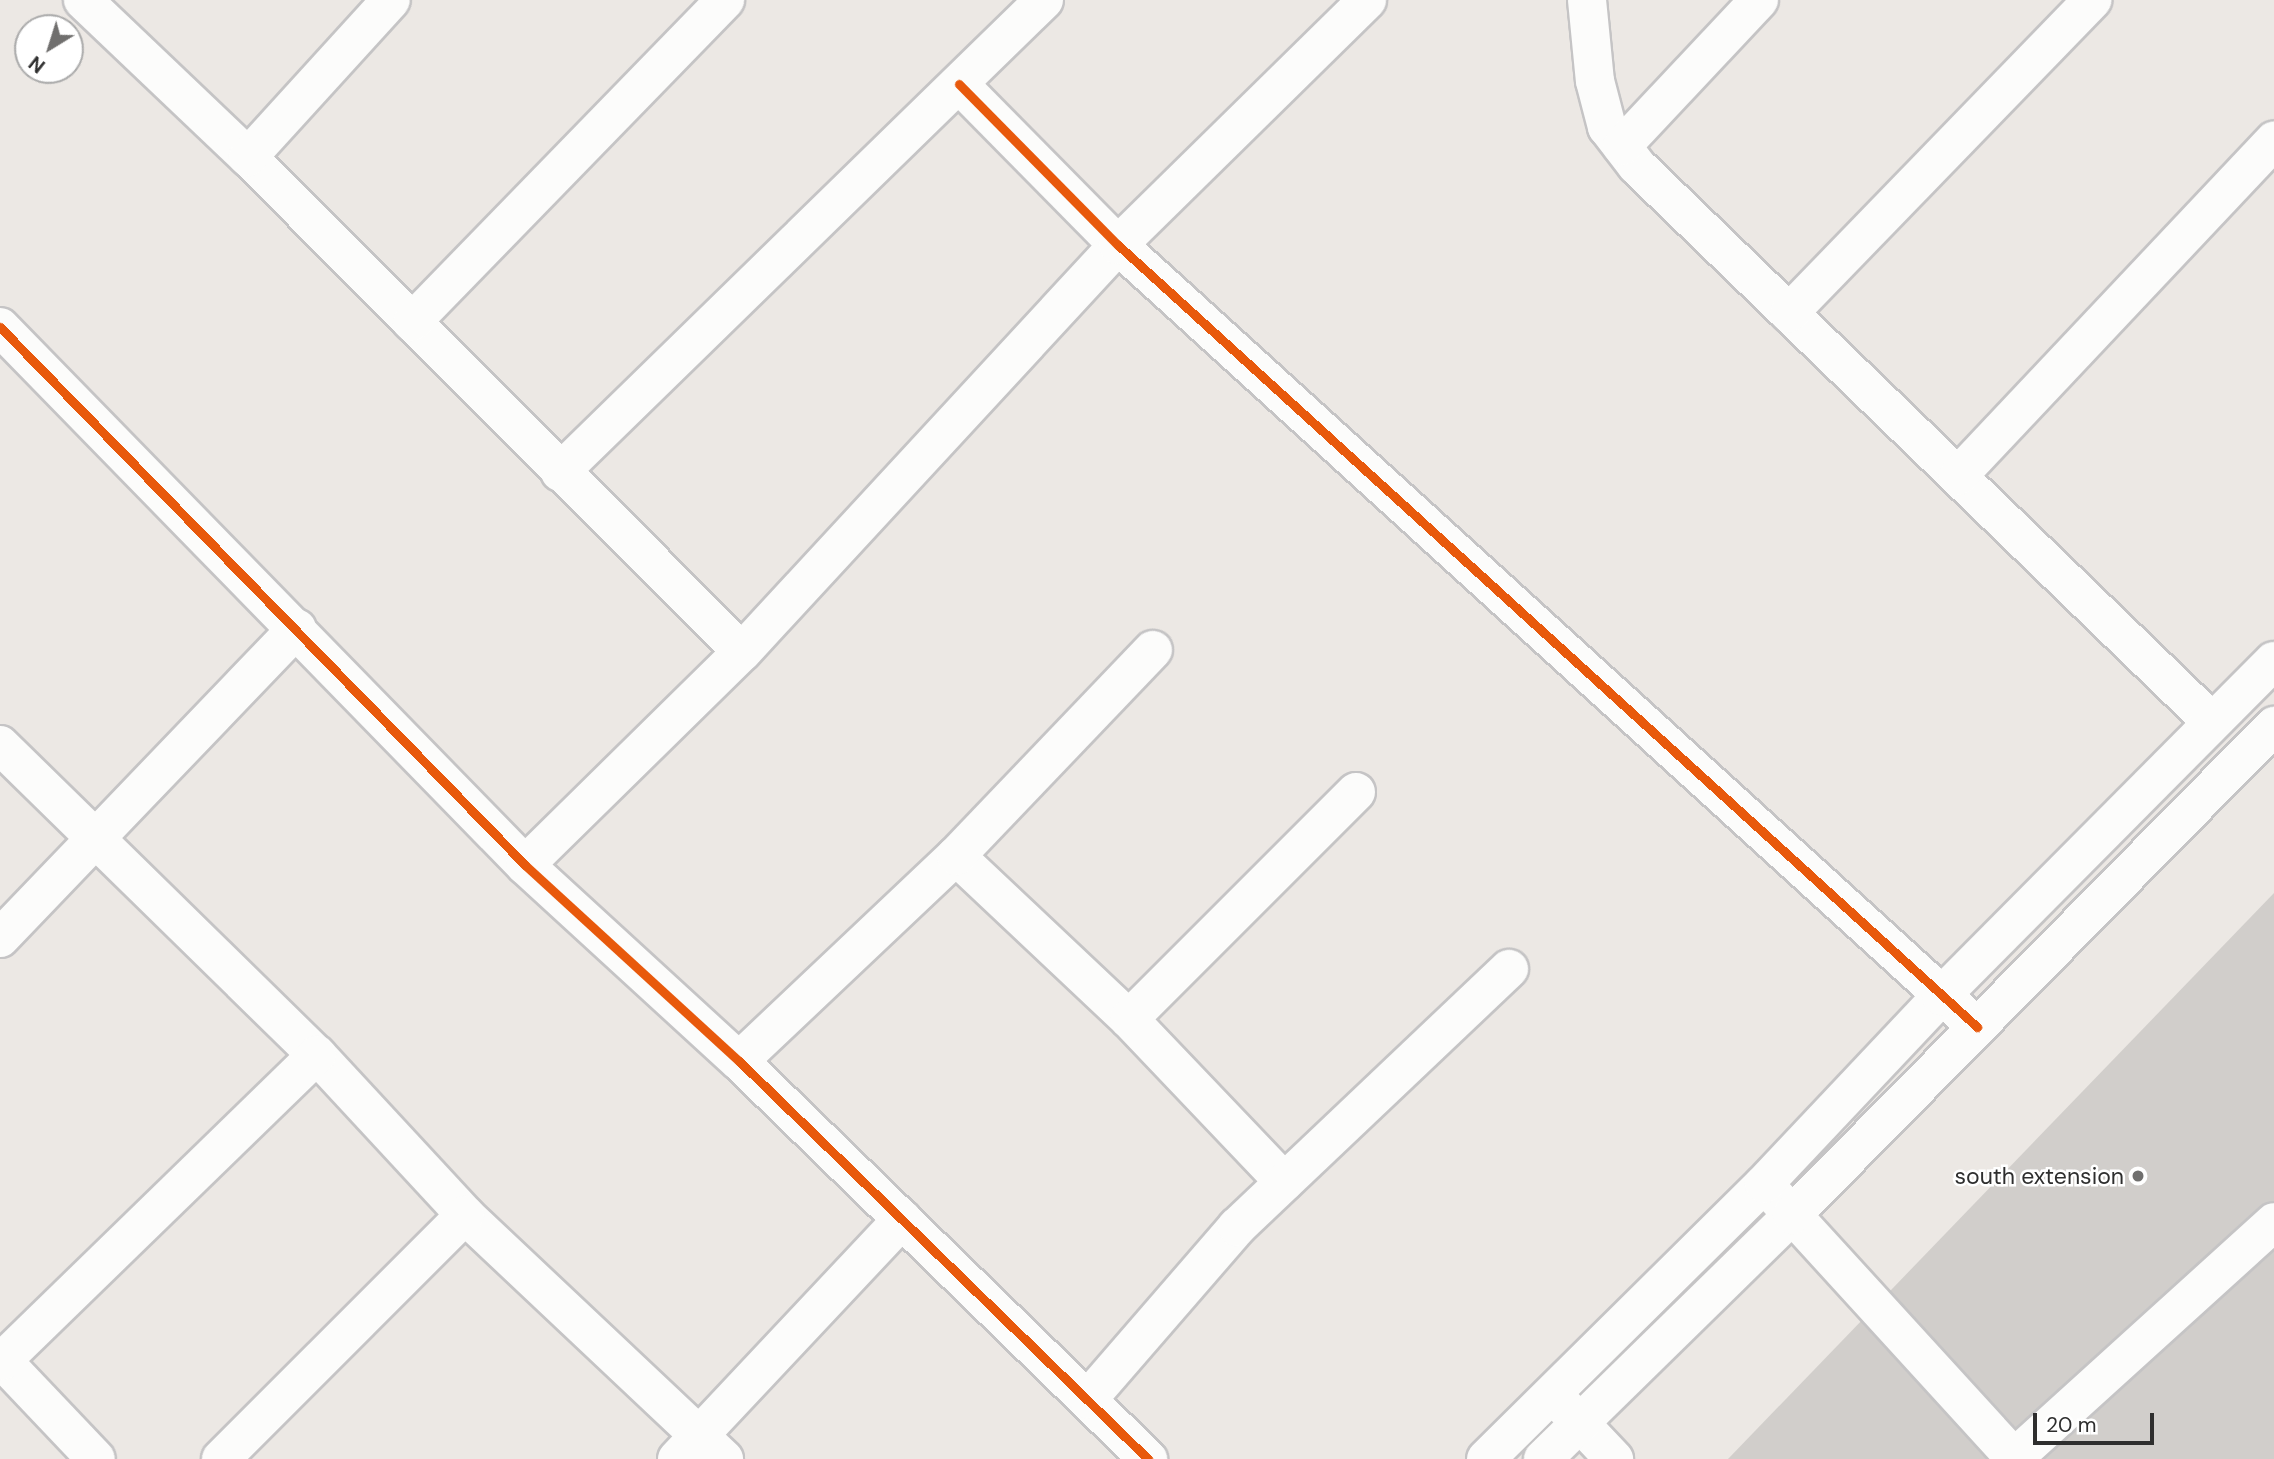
<!DOCTYPE html>
<html>
<head>
<meta charset="utf-8">
<style>
  body { margin:0 }
  #map { position:relative; width:2274px; height:1459px; overflow:hidden; background:#ece8e4; font-family:"DM Sans",sans-serif }
  div>[style] { position:absolute }
  [style*='--x'] { left:calc(var(--x)*1px); top:calc(var(--y)*1px); width:calc(var(--w)*1px); rotate:calc(var(--a)*1deg) }
  .building>* { inset:0; background:#d1cecb }
  .roads { filter:drop-shadow(2px 0 #c5c4c5) drop-shadow(-2px 0 #c5c4c5) drop-shadow(0 2px #c5c4c5) drop-shadow(0 -2px #c5c4c5) }
  .minor>* { height:38px; margin:-19px; padding:0 19px; transform-origin:19px; border-radius:19px; background:#fcfcfb }
  .cycleway>* { height:9px; margin:-4.5px; padding:0 4.5px; transform-origin:4.5px; border-radius:4.5px; background:#e8590c }
  .dots>* { width:19px; height:19px; translate:-50% -50%; box-sizing:border-box; border:4px solid #fff; border-radius:50% }
  span { translate:-50% -50%; white-space:nowrap; text-align:center; line-height:1.15; -webkit-text-stroke:5px #fff; paint-order:stroke }
  .poi-label { font-size:23px; color:#2e2e2e }
  .right { translate:-100% -50%; text-align:right }
  .north { position:absolute; left:14px; top:14px; width:70px; height:70px; box-sizing:border-box; background:#fff; border:2px solid #ababab; border-radius:50%; rotate:218deg; font-size:19px; font-weight:700; line-height:28px; text-align:center; color:#2e2e2e }
  .north::after { content:''; display:block; margin:auto; width:24px; height:32px; background:#706f6e; clip-path:polygon(50% 0,100% 100%,50% 72%,0 100%) }
  .scale { position:absolute; left:2033px; top:1413px; width:121px; height:32px; box-sizing:border-box; border:4px solid #2e2e2e; border-top:0; padding-left:9px; font-size:21px; line-height:24px; white-space:nowrap; color:#2e2e2e; -webkit-text-stroke:5px #fff; paint-order:stroke }
</style>
</head>
<body>
<div id="map">
  <div class="building">
    <div style="clip-path:polygon(2274px 893px,2274px 1459px,1728px 1459px)"></div>
  </div>
  <div class="roads">
    <div class="minor">
      <div style="--x:83;--y:0;--w:228;--a:43.6"></div>
      <div style="--x:248;--y:157;--w:699;--a:45.06"></div>
      <div style="--x:1587;--y:0;--w:81;--a:84.4"></div>
      <div style="--x:1595;--y:81;--w:48;--a:75.4"></div>
      <div style="--x:1607;--y:127;--w:49;--a:52.4"></div>
      <div style="--x:1637;--y:166;--w:800;--a:44.04"></div>
      <div style="--x:959;--y:84;--w:226;--a:45.4"></div>
      <div style="--x:1118;--y:245;--w:1162;--a:42.31"></div>
      <div style="--x:1622;--y:146;--w:200;--a:-46.8"></div>
      <div style="--x:248;--y:157;--w:212;--a:-47.7"></div>
      <div style="--x:1789;--y:313;--w:436;--a:-45.9"></div>
      <div style="--x:412;--y:322;--w:449;--a:-45.8"></div>
      <div style="--x:0;--y:327;--w:752;--a:45.7"></div>
      <div style="--x:525;--y:865;--w:290;--a:42.5"></div>
      <div style="--x:739;--y:1061;--w:571;--a:44.22"></div>
      <div style="--x:560;--y:472;--w:676;--a:-44.28"></div>
      <div style="--x:1958;--y:476;--w:461;--a:-46.7"></div>
      <div style="--x:0;--y:745;--w:443;--a:44.4"></div>
      <div style="--x:317;--y:1055;--w:218;--a:47.2"></div>
      <div style="--x:465;--y:1215;--w:356;--a:43.3"></div>
      <div style="--x:956;--y:856;--w:238;--a:43.3"></div>
      <div style="--x:1129;--y:1019;--w:225;--a:46.4"></div>
      <div style="--x:525;--y:865;--w:304;--a:-44.5"></div>
      <div style="--x:742;--y:652;--w:554;--a:-47.27"></div>
      <div style="--x:1118;--y:245;--w:349;--a:-44.5"></div>
      <div style="--x:0;--y:938;--w:429;--a:-46.2"></div>
      <div style="--x:1129;--y:1019;--w:321;--a:-45"></div>
      <div style="--x:739;--y:1061;--w:299;--a:-43.4"></div>
      <div style="--x:956;--y:856;--w:285;--a:-46.3"></div>
      <div style="--x:1776;--y:1197;--w:355;--a:47.6"></div>
      <div style="--x:0;--y:1358;--w:139;--a:46.5"></div>
      <div style="--x:2;--y:1361;--w:439;--a:-44.2"></div>
      <div style="--x:1088;--y:1399;--w:228;--a:-49.1"></div>
      <div style="--x:1237;--y:1227;--w:375;--a:-43.5"></div>
      <div style="--x:1562;--y:1404;--w:76;--a:46.6"></div>
      <div style="--x:2014;--y:1458;--w:351;--a:-42.2"></div>
      <div style="--x:221;--y:1459;--w:345;--a:-45"></div>
      <div style="--x:677;--y:1459;--w:329;--a:-46.8"></div>
      <div style="--x:1486;--y:1459;--w:391;--a:-44.7"></div>
      <div style="--x:1764;--y:1184;--w:258;--a:-46.7"></div>
      <div style="--x:1941;--y:996;--w:472;--a:-45.2"></div>
      <div style="--x:1543;--y:1459;--w:349;--a:-44.4"></div>
      <div style="--x:1792;--y:1215;--w:687;--a:-45.41"></div>
    </div>
  </div>
  <div class="cycleway">
    <div style="--x:959;--y:84;--w:226;--a:45.4"></div>
    <div style="--x:1118;--y:245;--w:1162;--a:42.31"></div>
    <div style="--x:0;--y:327;--w:752;--a:45.7"></div>
    <div style="--x:525;--y:865;--w:290;--a:42.5"></div>
    <div style="--x:739;--y:1061;--w:571;--a:44.22"></div>
  </div>
  <div class="dots">
    <div style="left:2138px;top:1176px;background:#706f6e"></div>
  </div>
  <div class="poi-label">
    <span class="right" style="left:2124px;top:1176px">south extension</span>
  </div>
  <div class="north">N</div>
  <div class="scale">20 m</div>
</div>
</body>
</html>
